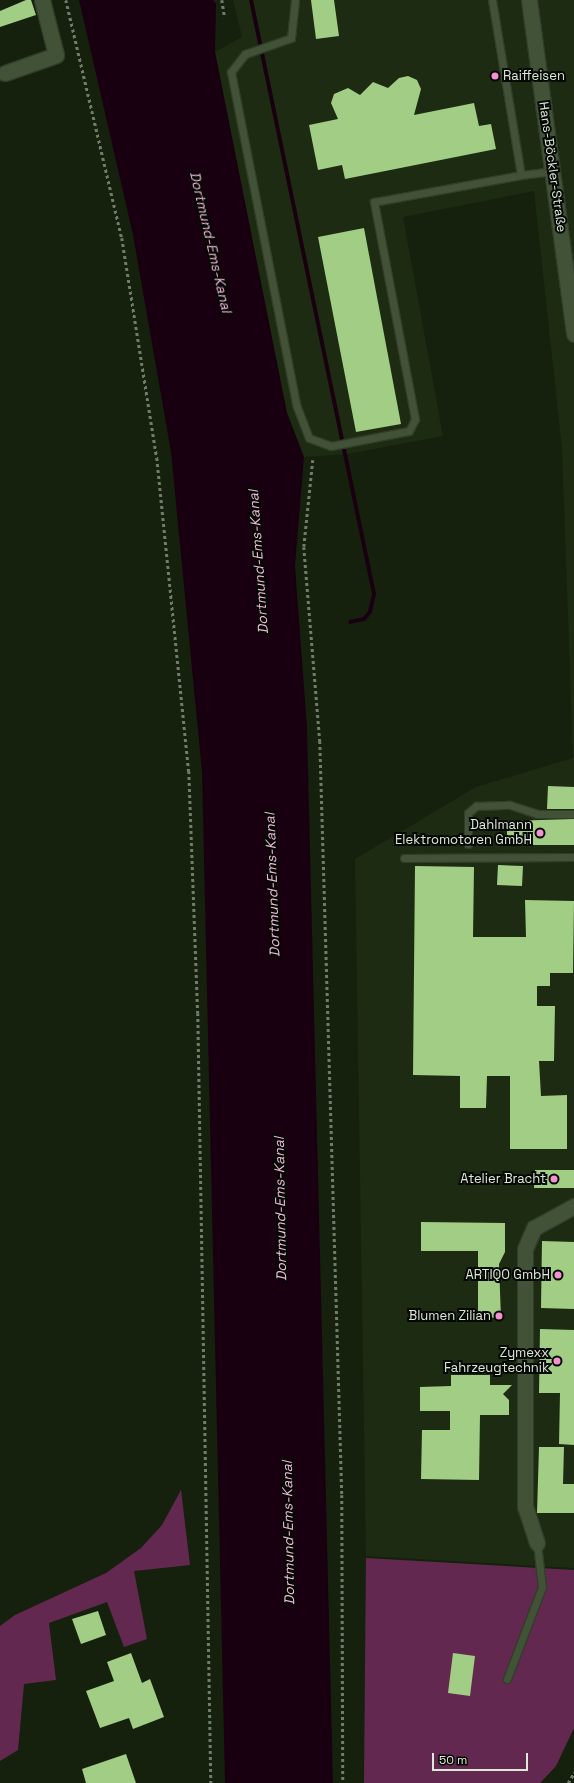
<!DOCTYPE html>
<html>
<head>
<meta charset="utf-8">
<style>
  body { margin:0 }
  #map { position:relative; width:574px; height:1783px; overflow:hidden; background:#15210d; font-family:"Space Grotesk",sans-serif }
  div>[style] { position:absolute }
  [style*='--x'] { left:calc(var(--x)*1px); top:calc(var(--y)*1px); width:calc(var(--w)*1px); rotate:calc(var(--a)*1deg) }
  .built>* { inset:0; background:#1d2b12 }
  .green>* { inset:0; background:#632850 }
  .water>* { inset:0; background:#190011 }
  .stream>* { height:4px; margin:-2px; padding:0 2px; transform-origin:2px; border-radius:2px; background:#190011 }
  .building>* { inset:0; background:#a2cd84 }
  .path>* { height:2.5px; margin-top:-1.25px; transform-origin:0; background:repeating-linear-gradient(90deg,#717c6b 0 3px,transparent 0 6px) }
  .roads { filter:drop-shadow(1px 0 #313d2a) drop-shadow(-1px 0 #313d2a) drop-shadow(0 1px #313d2a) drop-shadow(0 -1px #313d2a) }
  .lane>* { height:7px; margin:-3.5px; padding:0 3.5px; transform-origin:3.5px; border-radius:3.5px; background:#415236 }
  .street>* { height:15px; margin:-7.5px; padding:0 7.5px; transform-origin:7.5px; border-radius:7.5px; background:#415236 }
  .dots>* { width:11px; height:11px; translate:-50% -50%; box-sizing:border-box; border:2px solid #050903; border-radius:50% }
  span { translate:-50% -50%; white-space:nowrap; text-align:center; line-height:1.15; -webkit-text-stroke:4px #050903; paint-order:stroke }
  .poi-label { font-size:13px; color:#dfe7da }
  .left { translate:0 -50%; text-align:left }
  .right { translate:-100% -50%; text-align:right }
  .street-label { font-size:13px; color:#dfe7da }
  .water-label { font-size:14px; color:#f4b8dd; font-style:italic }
  .scale { position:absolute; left:432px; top:1753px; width:96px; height:18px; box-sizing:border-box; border:2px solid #dfe7da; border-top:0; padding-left:5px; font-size:12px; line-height:14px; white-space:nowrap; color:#dfe7da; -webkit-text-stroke:3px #050903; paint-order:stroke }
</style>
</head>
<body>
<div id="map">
  <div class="built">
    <div style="clip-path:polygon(233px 0,574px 0,574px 1568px,366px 1556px,355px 859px,476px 787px,573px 758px,562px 448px,534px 191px,403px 217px,443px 436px,348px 454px,304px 457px,287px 413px,215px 52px,242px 37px)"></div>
  </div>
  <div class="green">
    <div style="clip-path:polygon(181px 1490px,190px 1565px,134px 1571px,147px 1639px,124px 1647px,107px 1602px,49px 1623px,56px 1680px,24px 1684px,18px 1750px,0 1761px,0 1626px,15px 1615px,106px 1573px,141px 1548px,162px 1525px)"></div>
    <div style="clip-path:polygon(366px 1558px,574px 1570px,574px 1728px,556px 1766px,540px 1783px,364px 1783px)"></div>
  </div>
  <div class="water">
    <div style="clip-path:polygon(79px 0,213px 0,216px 4px,215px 52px,287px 413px,304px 457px,295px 566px,307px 727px,333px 1783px,225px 1783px,202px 772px,171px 452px,133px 235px)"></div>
  </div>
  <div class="stream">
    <div style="--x:251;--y:0;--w:607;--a:78.3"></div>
    <div style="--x:374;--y:594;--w:18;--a:103"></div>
    <div style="--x:370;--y:612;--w:9;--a:131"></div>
    <div style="--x:364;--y:619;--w:14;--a:168"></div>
  </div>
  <div class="building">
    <div style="clip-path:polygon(26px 0,31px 0,36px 15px,0 27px,0 11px)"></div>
    <div style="clip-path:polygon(311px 0,334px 0,339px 36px,316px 39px)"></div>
    <div style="clip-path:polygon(408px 76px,417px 80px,421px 89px,414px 115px,474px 103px,479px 126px,491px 124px,496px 149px,345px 179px,342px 165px,318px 170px,309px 125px,338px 119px,331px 103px,334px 94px,348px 88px,360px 95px,373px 82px,388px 88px,399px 78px)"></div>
    <div style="clip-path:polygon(364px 228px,401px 424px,356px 432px,318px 237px)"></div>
    <div style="clip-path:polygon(548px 786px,574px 787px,574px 809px,547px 809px)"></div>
    <div style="clip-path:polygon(574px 819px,574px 845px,507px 845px,507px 821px)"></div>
    <div style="clip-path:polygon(498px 865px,523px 866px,522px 886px,497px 885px)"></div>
    <div style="clip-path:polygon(415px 866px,474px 867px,473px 937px,526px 937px,525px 900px,574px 901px,573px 973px,550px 973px,550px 986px,537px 986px,537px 1006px,555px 1006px,554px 1061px,539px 1061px,541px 1096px,567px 1095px,567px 1149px,510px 1149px,510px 1076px,487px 1076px,486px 1108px,460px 1108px,460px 1076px,413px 1075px)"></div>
    <div style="clip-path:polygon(535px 1170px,574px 1170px,574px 1188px,534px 1188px)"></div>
    <div style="clip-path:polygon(421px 1222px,505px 1223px,505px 1252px,499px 1264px,501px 1318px,478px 1317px,478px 1251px,421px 1251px)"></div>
    <div style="clip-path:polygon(542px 1241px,574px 1242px,574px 1309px,541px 1308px)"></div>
    <div style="clip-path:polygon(540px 1329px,574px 1330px,574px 1445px,559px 1444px,560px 1393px,539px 1393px)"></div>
    <div style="clip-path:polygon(451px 1375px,490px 1375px,490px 1385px,512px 1385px,503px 1394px,509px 1400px,509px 1415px,480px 1415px,479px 1480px,421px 1479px,422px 1430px,450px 1430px,450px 1411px,420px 1411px,420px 1387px,451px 1386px)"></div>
    <div style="clip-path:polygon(539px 1447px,564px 1447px,563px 1484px,574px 1484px,574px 1513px,537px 1513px)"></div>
    <div style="clip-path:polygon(98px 1611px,106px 1635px,81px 1644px,72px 1619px)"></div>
    <div style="clip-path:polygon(131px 1653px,142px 1683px,150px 1679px,164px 1717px,133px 1729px,129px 1718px,100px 1728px,86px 1691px,114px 1681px,107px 1662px)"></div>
    <div style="clip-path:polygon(453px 1653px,475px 1656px,470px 1696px,448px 1693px)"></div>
    <div style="clip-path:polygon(126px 1754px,136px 1783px,86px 1783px,82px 1769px)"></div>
  </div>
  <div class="path">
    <div style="--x:66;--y:0;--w:244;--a:76.8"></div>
    <div style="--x:122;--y:238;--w:223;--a:81"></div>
    <div style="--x:157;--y:458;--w:315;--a:84.2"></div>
    <div style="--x:189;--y:771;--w:242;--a:87.9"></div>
    <div style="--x:198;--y:1013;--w:770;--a:89.03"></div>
    <div style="--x:222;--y:0;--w:18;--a:81"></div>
    <div style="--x:313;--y:460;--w:87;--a:95.9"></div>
    <div style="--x:304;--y:547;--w:195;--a:85.3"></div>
    <div style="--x:320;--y:741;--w:754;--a:88.33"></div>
    <div style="--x:342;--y:1495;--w:288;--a:89.8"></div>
    <div style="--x:568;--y:1783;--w:12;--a:-59"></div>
  </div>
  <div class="roads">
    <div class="lane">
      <div style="--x:295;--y:0;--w:38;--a:96"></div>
      <div style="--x:291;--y:38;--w:49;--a:160.8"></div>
      <div style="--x:245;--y:54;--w:23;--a:128"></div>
      <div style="--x:231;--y:72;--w:341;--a:78.9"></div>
      <div style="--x:297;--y:407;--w:33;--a:69"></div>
      <div style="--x:309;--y:438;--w:23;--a:20"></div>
      <div style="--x:331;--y:446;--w:79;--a:-10.9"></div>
      <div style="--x:409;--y:431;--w:13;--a:-63"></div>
      <div style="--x:415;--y:419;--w:221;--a:-100.7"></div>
      <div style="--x:374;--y:202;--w:149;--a:-10.4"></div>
      <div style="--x:492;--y:0;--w:177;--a:80.6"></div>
      <div style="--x:521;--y:175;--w:33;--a:-7"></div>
      <div style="--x:468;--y:844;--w:31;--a:-90"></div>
      <div style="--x:468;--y:813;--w:11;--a:-41"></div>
      <div style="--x:476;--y:806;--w:34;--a:-2"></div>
      <div style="--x:510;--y:805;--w:28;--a:18"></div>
      <div style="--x:537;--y:814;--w:37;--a:0"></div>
      <div style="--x:404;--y:858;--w:170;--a:-0.3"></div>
      <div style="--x:507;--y:1679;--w:98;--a:-69.2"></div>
      <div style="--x:542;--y:1587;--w:44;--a:-96.5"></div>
    </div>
    <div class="street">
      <div style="--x:529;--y:0;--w:337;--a:82.3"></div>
      <div style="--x:5;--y:73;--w:54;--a:-19.4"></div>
      <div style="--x:56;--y:55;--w:57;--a:-104.3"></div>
      <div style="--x:537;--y:1543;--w:38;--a:-108"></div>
      <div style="--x:525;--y:1507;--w:258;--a:-90"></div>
      <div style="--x:525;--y:1249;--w:23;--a:-67"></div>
      <div style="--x:534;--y:1228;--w:46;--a:-28.8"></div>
    </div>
  </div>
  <div class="dots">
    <div style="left:495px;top:76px;background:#f590d1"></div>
    <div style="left:540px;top:833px;background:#f590d1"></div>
    <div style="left:554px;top:1179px;background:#f590d1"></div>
    <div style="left:558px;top:1275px;background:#f590d1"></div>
    <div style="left:499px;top:1316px;background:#f590d1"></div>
    <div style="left:557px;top:1361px;background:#f590d1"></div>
  </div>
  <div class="poi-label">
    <span class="left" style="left:503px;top:76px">Raiffeisen</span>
    <span class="right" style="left:532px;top:833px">Dahlmann<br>Elektromotoren GmbH</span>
    <span class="right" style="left:546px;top:1179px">Atelier Bracht</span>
    <span class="right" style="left:550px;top:1275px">ARTIQO GmbH</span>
    <span class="right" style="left:491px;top:1316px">Blumen Zilian</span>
    <span class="right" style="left:549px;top:1361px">Zymexx<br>Fahrzeugtechnik</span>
  </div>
  <div class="street-label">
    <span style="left:552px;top:167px;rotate:82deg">Hans-Böckler-Straße</span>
  </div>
  <div class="water-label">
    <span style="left:211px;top:242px;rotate:77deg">Dortmund-Ems-Kanal</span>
    <span style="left:258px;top:562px;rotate:-94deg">Dortmund-Ems-Kanal</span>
    <span style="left:272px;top:885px;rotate:-92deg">Dortmund-Ems-Kanal</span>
    <span style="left:280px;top:1209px;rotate:-91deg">Dortmund-Ems-Kanal</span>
    <span style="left:288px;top:1533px;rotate:-91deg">Dortmund-Ems-Kanal</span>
  </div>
  <div class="scale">50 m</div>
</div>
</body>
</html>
